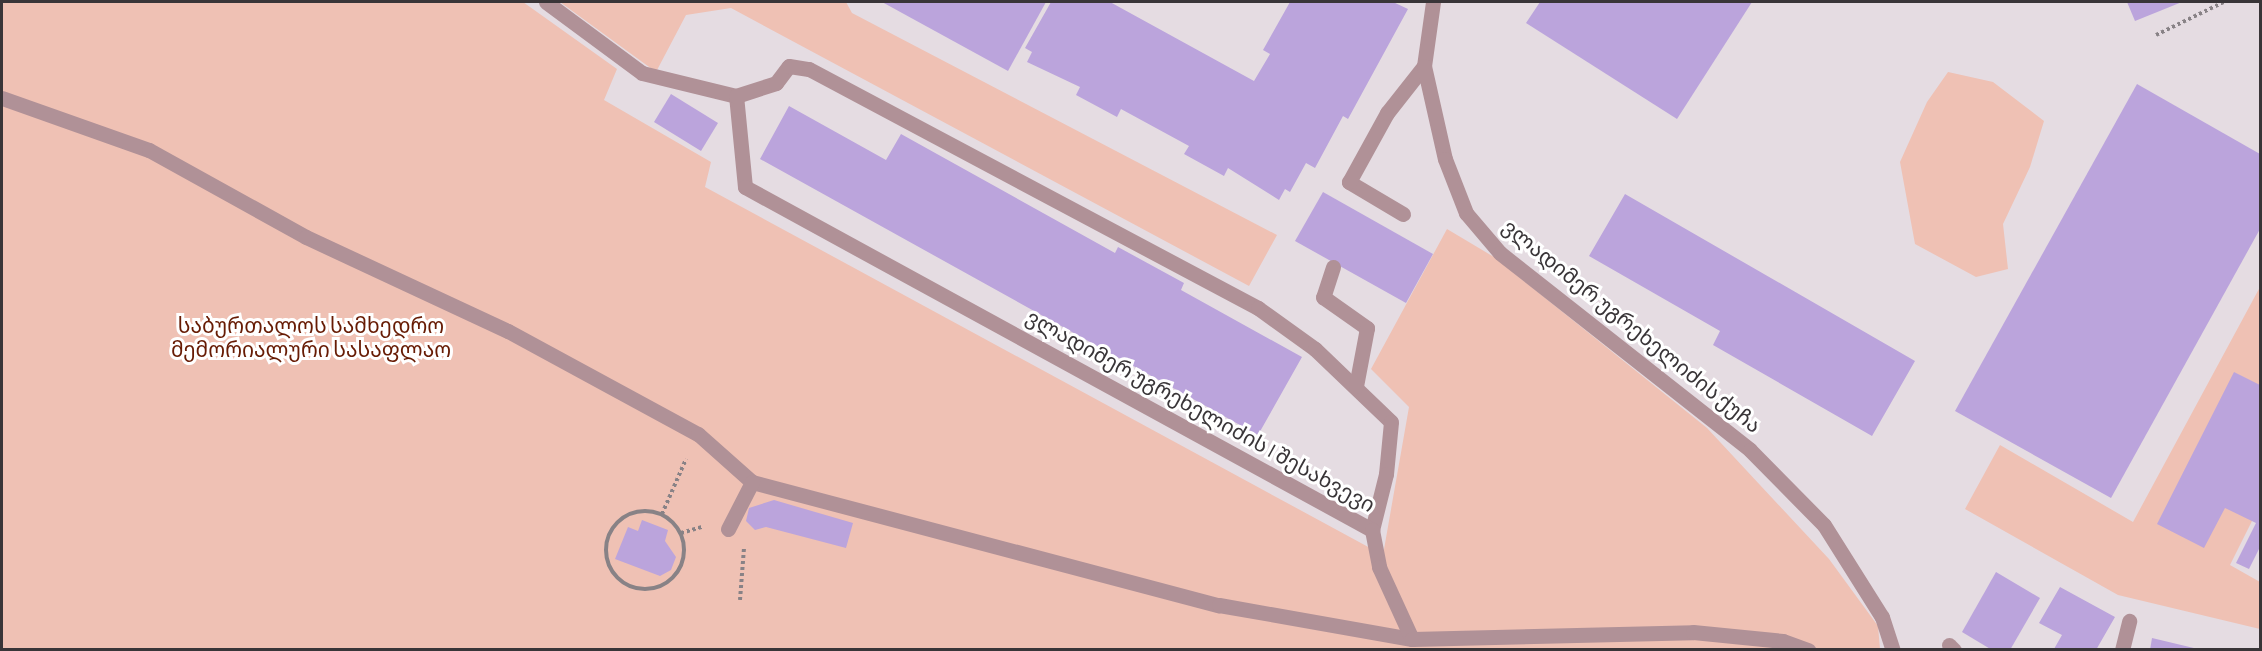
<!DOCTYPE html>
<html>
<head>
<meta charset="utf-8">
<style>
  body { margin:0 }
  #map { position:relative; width:2262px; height:651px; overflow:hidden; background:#e5dce2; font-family:"Alegreya Sans","Noto Sans Georgian",sans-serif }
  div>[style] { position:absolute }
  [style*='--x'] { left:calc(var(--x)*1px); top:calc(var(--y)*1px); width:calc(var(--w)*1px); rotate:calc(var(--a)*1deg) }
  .green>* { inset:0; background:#efc1b4 }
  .building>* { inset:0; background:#bba4dc }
  .path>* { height:4px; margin-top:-2px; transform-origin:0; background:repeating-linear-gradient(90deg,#888286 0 3px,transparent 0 6px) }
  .path>.ring { margin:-2px; padding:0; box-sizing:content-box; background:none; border:4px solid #888286; border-radius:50% }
  .lane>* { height:15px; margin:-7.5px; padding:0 7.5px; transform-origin:7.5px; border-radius:7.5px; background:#b09197 }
  .street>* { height:15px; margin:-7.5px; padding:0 7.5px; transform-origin:7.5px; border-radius:7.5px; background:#b09197 }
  span { translate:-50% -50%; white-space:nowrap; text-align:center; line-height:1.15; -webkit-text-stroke:6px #fff; paint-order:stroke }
  .park-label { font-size:21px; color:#671b04 }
  .street-label { font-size:21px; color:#393538 }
  .frame { position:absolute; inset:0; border:3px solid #393538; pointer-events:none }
</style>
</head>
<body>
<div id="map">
  <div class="green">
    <div style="clip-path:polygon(2px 2px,523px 2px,617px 69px,604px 100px,711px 162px,705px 187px,1383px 555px,1409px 407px,1371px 369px,1447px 229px,1494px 257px,1707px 428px,1829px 559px,1878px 626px,1880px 649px,2px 649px)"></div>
    <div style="clip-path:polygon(560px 2px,846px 2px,852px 13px,1277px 235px,1249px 286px,731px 8px,686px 15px,656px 72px)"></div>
    <div style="clip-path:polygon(1948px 72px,1993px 82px,2044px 121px,2030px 167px,2003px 224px,2008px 269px,1976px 277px,1915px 244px,1900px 162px,1927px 102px)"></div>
    <div style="clip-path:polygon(2260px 287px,2260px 505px,2230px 565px,2260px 582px,2260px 629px,2118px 595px,1965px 509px,2000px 445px,2133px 522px)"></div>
  </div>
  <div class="building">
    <div style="clip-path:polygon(882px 2px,1046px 2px,1008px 71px)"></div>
    <div style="clip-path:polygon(1051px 2px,1110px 2px,1254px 81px,1270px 54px,1263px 50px,1290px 2px,1393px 2px,1408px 9px,1348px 119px,1343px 116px,1315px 168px,1306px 163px,1290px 192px,1285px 189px,1279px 200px,1228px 168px,1224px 176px,1184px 154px,1189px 146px,1121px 109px,1117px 117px,1076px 95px,1080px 87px,1027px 62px,1032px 52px,1025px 48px)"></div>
    <div style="clip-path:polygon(1540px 2px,1752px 2px,1677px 119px,1526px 23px)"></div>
    <div style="clip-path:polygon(2127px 2px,2182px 2px,2135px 21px)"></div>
    <div style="clip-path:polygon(2137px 84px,2260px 154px,2260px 229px,2111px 498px,1955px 411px)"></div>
    <div style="clip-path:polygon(671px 94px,718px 123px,701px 151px,654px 122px)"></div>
    <div style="clip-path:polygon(789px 106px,886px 160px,901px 134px,1115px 253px,1118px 247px,1184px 283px,1181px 290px,1302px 357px,1258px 435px,760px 159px)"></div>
    <div style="clip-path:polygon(1323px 192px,1433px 254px,1406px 303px,1295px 241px)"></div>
    <div style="clip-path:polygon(1625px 194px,1915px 361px,1872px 436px,1713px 345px,1720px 331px,1589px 256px)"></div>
    <div style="clip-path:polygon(2234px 372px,2260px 385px,2260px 547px,2249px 569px,2236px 563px,2256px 523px,2225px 508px,2204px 548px,2157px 524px)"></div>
    <div style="clip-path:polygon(774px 500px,853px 523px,846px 548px,766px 527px,755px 530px,746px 521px,749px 508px)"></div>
    <div style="clip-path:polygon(642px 520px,668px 530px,665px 541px,676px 557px,671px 570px,660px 576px,615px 559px,628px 527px,638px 531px)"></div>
    <div style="clip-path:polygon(1996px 572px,2040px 598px,2010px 650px,1992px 650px,1962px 632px)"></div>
    <div style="clip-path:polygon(2060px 587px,2115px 617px,2096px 650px,2054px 649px,2062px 635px,2039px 623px)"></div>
    <div style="clip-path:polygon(2152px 638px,2198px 649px,2198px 650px,2150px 650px)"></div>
  </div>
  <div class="path">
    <div style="--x:2156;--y:35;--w:76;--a:-25.9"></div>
    <div class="ring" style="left:606px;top:511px;width:74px;height:74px"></div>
    <div style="--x:662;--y:514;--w:60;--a:-66.4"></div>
    <div style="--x:681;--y:533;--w:22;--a:-16"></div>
    <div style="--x:740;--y:600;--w:52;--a:-85.6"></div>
  </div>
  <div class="lane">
    <div style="--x:546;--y:2;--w:119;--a:36.5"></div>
    <div style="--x:642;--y:73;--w:97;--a:13.7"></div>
    <div style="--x:2;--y:98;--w:156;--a:19.5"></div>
    <div style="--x:149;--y:150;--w:179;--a:29"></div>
    <div style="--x:306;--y:237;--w:223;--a:25"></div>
    <div style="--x:508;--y:331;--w:216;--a:28.5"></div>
    <div style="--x:698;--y:434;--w:72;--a:41.6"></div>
    <div style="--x:752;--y:482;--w:483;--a:14.8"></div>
    <div style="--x:1219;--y:605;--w:196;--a:10"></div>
    <div style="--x:745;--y:187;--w:91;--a:-95.6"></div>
    <div style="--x:736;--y:96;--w:42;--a:-18"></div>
    <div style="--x:776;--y:83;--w:21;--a:-53"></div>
    <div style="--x:789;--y:66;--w:20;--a:9"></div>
    <div style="--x:809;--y:69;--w:509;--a:28.03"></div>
    <div style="--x:1258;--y:308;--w:70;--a:35.7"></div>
    <div style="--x:1315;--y:349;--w:105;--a:43.8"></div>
    <div style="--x:1391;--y:422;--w:52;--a:95.5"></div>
    <div style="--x:1386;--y:474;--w:58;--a:104"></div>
    <div style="--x:1403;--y:214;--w:63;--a:-149.3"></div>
    <div style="--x:1349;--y:182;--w:79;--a:-61.2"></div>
    <div style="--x:1387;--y:113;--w:60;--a:-51.8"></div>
    <div style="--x:1333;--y:267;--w:32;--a:108"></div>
    <div style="--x:1323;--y:297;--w:54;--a:35.2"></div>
    <div style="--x:1367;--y:328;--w:59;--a:100.7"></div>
    <div style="--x:728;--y:529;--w:53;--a:-62.9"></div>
    <div style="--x:1949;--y:645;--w:7;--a:45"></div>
    <div style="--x:2122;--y:650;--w:30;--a:-76"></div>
  </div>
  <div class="street">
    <div style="--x:1433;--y:2;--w:65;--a:98"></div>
    <div style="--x:1424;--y:66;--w:95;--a:77.3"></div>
    <div style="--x:1445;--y:159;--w:58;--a:68.7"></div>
    <div style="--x:1466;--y:213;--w:52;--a:49.6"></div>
    <div style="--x:1500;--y:253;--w:318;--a:38.2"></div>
    <div style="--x:1750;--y:450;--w:105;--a:45.4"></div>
    <div style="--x:1824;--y:525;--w:109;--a:57.8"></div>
    <div style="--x:1882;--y:617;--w:35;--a:72"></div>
    <div style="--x:745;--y:187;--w:715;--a:28.68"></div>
    <div style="--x:1372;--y:530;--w:38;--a:79"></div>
    <div style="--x:1379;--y:567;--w:79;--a:65.4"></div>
    <div style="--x:1412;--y:639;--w:281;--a:-1.4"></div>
    <div style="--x:1693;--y:632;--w:90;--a:5.7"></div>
    <div style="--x:1783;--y:641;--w:27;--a:20"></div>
  </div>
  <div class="park-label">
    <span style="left:311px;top:339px">საბურთალოს სამხედრო<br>მემორიალური სასაფლაო</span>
  </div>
  <div class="street-label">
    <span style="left:1631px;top:327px;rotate:39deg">ვლადიმერ უგრეხელიძის ქუჩა</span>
    <span style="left:1200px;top:412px;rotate:29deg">ვლადიმერ უგრეხელიძის I შესახვევი</span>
  </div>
  <div class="frame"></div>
</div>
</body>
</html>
